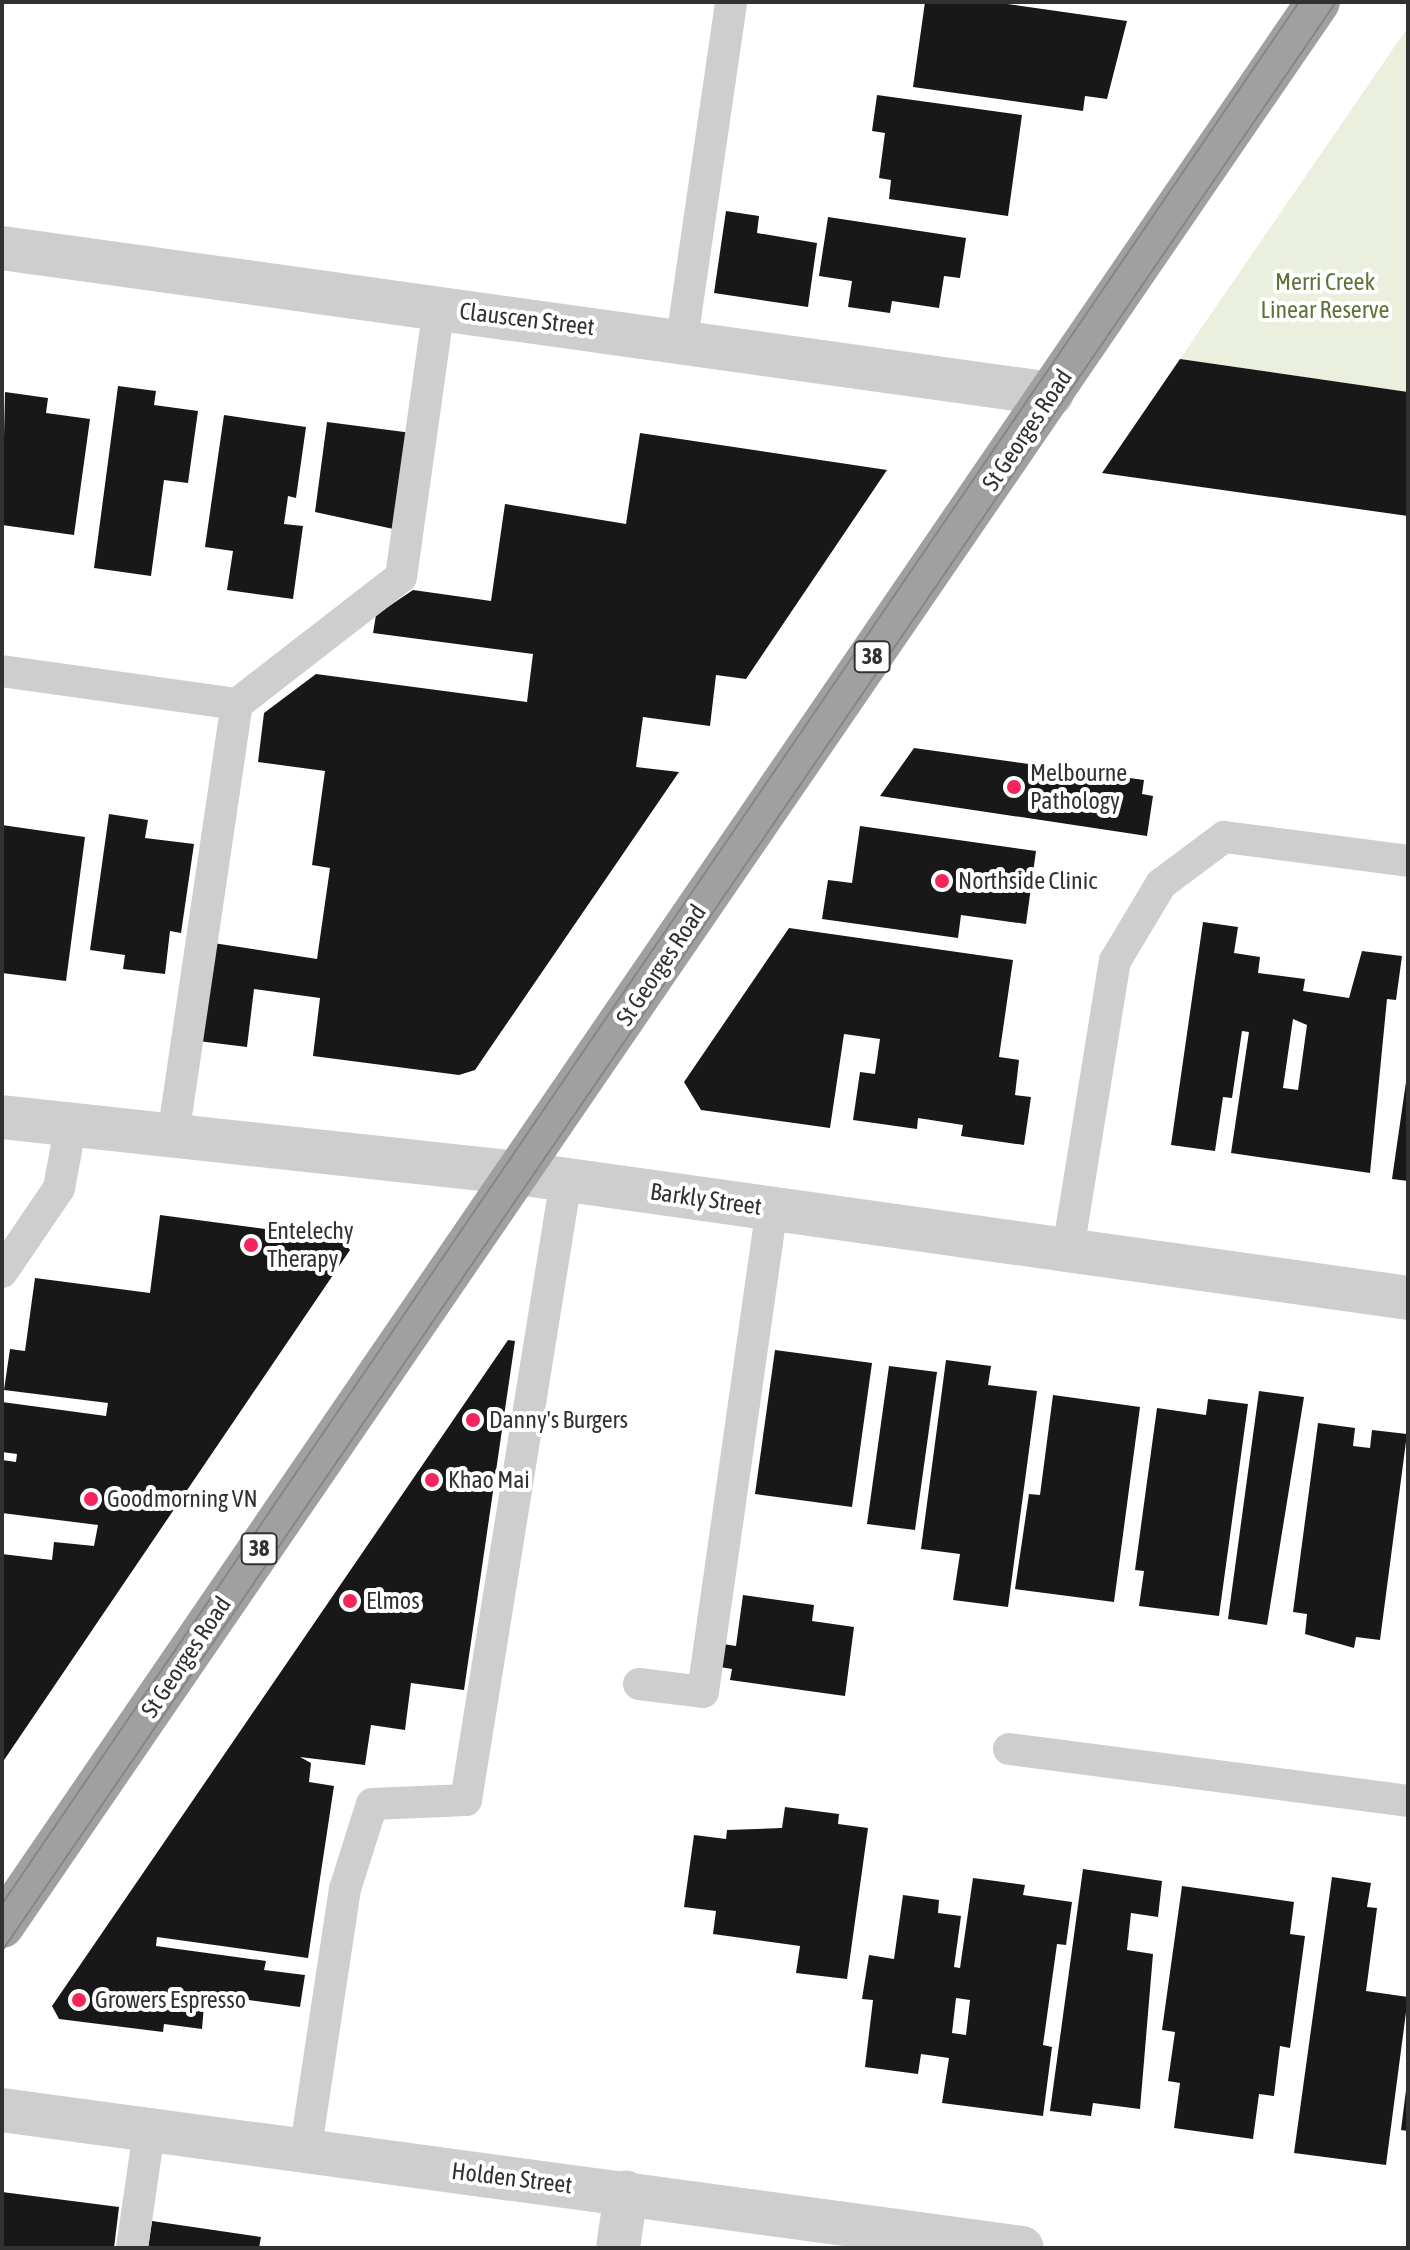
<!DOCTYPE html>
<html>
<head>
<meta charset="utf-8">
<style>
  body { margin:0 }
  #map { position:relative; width:1410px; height:2250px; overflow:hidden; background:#fff; font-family:"Asap Condensed",sans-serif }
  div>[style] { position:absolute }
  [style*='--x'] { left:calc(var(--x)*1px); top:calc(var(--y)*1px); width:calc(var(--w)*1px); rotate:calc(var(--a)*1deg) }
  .green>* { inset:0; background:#eaefde }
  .building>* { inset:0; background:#181818 }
  .service>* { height:32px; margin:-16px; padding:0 16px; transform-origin:16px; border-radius:16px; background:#cecece }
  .minor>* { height:44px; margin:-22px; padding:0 22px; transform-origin:22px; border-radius:22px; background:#cecece }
  .tertiary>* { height:44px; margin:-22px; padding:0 22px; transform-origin:22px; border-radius:22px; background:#cecece }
  .trunk>* { height:44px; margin:-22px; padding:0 22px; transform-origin:22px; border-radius:22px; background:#a0a0a0 }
  .tram>* { height:2px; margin:-1px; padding:0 1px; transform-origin:1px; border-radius:1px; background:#868686 }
  .dots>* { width:22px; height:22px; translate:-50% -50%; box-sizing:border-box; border:4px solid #fff; border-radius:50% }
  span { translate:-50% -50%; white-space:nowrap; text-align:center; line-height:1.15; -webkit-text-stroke:8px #fff; paint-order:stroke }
  .shield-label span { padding:2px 6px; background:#fff; border:2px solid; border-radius:6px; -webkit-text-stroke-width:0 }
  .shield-label { font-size:22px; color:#313131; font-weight:700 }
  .park-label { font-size:24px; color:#5f7239 }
  .street-label { font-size:24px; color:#313131 }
  .poi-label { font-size:24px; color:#313131 }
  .left { translate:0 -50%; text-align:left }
  .frame { position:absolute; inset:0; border:4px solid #313131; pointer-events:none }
</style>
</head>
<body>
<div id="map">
  <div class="green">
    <div style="clip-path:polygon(1408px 27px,1408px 392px,1180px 359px)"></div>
  </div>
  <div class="building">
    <div style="clip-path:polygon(925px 2px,994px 2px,1127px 21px,1107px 99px,1085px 96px,1083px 111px,913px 87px)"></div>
    <div style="clip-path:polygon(877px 95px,1022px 115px,1008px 216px,889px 199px,891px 180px,879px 178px,885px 133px,872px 131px)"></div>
    <div style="clip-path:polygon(726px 211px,759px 216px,757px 233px,817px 243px,808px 307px,714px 293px)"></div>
    <div style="clip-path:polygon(828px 217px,966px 238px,960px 278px,944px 276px,939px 308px,892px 301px,890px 313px,848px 307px,852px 281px,819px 276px)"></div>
    <div style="clip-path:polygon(1180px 359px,1408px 392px,1408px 516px,1102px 473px)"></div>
    <div style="clip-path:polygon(118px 386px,156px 391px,154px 405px,198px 411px,188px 483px,164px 480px,151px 576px,94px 568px)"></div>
    <div style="clip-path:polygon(5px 392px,48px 398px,46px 413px,90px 419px,74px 535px,2px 525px)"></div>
    <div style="clip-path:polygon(224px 415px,306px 427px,296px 498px,288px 496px,284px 524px,303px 526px,293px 599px,227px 590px,233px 551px,205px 547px)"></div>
    <div style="clip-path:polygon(327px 422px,412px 433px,398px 530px,315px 512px)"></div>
    <div style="clip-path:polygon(640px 433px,887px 470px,746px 679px,716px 675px,710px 726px,643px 717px,636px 767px,679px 772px,475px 1070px,459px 1075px,313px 1056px,320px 998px,254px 989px,247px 1047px,198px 1041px,213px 943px,317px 959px,330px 868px,312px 865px,325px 771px,258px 762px,264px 713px,316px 674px,527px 702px,533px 654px,373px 633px,376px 615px,413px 590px,491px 601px,505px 504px,626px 524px)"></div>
    <div style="clip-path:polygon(914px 748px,1144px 780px,1142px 794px,1153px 796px,1147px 836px,880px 796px)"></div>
    <div style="clip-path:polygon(109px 814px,148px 820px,145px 838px,194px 844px,181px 933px,170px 931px,165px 974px,123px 969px,125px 955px,90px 950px)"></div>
    <div style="clip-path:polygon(2px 825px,85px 837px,66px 981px,2px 973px)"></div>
    <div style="clip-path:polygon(860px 826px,1036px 851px,1026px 924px,961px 915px,958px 938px,822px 919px,828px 880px,852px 883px)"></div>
    <div style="clip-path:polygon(evenodd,1203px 922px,1238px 927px,1234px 953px,1260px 957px,1258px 973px,1305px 979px,1303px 991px,1349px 998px,1362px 951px,1402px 956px,1396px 1000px,1387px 999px,1370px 1173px,1231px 1153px,1249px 1032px,1242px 1031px,1232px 1098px,1223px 1097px,1215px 1151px,1171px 1145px,1203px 922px,1293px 1019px,1307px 1025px,1298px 1090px,1283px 1088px,1293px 1019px)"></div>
    <div style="clip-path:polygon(789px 928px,1013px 960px,999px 1057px,1019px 1060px,1015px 1095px,1031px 1097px,1024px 1145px,961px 1136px,963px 1125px,918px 1118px,917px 1129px,853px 1120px,860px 1072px,875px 1074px,880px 1039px,844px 1034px,830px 1128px,701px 1110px,684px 1082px)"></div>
    <div style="clip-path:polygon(1406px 1082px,1408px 1082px,1408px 1181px,1392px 1179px)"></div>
    <div style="clip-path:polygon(160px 1215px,341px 1239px,350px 1250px,2px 1763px,2px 1554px,52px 1560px,54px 1542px,94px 1546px,98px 1525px,2px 1513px,2px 1460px,16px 1462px,17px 1454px,2px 1452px,2px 1402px,106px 1416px,108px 1403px,4px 1390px,10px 1349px,25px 1351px,35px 1278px,150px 1293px)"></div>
    <div style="clip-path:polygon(508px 1340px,515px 1341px,464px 1690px,411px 1683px,405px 1730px,371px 1725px,365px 1765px,300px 1757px,311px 1763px,309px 1782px,334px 1786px,308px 1958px,157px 1937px,156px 1946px,266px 1961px,264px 1970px,305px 1975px,300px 2007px,205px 1994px,202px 2029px,164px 2024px,163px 2032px,59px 2019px,52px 2006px)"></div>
    <div style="clip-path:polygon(775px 1350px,872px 1363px,852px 1507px,755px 1494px)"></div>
    <div style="clip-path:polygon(946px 1360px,991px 1366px,988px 1385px,1037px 1391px,1008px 1607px,953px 1600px,960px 1554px,921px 1549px)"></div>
    <div style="clip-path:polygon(889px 1366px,937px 1372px,915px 1530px,867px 1524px)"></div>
    <div style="clip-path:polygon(1259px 1391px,1304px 1397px,1267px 1625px,1228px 1619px)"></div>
    <div style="clip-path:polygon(1053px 1395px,1140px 1407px,1114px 1602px,1015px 1589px,1029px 1494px,1040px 1495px)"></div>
    <div style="clip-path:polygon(1208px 1399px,1248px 1404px,1219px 1616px,1139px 1606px,1144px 1571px,1135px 1570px,1157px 1408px,1206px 1415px)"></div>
    <div style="clip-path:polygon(1318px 1423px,1355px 1428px,1353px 1446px,1370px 1448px,1372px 1430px,1407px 1434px,1380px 1640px,1356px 1637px,1354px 1648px,1305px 1634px,1307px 1614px,1293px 1612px)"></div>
    <div style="clip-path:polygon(743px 1595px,814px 1605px,812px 1621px,854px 1627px,845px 1696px,730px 1680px,732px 1669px,714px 1666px,717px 1643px,736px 1646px)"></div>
    <div style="clip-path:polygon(785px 1807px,839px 1814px,838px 1824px,868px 1828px,847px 1979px,796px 1973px,800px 1946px,713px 1934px,716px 1911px,684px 1907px,694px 1835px,726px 1839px,727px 1830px,782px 1828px)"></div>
    <div style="clip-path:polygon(1083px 1869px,1162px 1881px,1158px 1917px,1131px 1913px,1127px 1950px,1153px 1954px,1140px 2109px,1093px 2103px,1091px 2116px,1050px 2111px)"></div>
    <div style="clip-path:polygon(1332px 1877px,1371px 1883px,1367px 1907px,1377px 1908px,1366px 1991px,1408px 1997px,1386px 2165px,1294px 2153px)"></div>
    <div style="clip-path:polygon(evenodd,973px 1878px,1025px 1885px,1023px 1895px,1072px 1902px,1066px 1945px,1057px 1944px,1043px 2045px,1052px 2047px,1043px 2116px,942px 2103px,949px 2058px,921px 2054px,918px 2074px,865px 2067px,873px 2000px,862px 1999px,869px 1955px,894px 1959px,903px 1895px,939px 1900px,938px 1913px,961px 1916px,954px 1967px,960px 1968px,973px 1878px,956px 1998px,970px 2000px,966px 2035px,952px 2033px,956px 1998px)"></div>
    <div style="clip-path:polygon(1182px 1886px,1294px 1902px,1290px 1934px,1305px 1936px,1290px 2048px,1280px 2046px,1274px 2096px,1259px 2094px,1253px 2139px,1174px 2128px,1180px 2083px,1168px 2081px,1175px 2032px,1162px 2030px)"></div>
    <div style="clip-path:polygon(1406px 2090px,1408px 2090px,1408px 2131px,1401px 2130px)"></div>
    <div style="clip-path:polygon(2px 2192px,119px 2207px,114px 2248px,2px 2248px)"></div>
    <div style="clip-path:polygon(152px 2221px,261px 2237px,259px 2248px,148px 2248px)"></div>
  </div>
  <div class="service">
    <div style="--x:682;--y:339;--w:341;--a:-81.7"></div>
    <div style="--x:2;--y:671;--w:237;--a:8"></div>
    <div style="--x:237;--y:704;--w:207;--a:-37.8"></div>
    <div style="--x:401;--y:577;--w:273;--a:-82"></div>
    <div style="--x:173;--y:1136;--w:437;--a:-81.6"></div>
    <div style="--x:1068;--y:1250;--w:293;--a:-80.8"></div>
    <div style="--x:1115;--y:961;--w:90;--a:-59.1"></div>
    <div style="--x:1161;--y:884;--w:79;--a:-36.7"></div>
    <div style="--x:1224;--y:837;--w:186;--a:7.4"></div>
    <div style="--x:2;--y:1272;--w:102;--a:-55.8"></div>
    <div style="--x:59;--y:1188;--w:65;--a:-79.4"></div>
    <div style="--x:639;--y:1684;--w:64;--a:7.1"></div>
    <div style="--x:703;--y:1692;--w:489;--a:-81.9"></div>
    <div style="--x:1009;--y:1749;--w:402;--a:7.4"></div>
    <div style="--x:305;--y:2153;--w:267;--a:-81.4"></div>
    <div style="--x:345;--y:1889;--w:89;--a:-72.4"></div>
    <div style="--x:372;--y:1804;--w:94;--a:-2.4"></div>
    <div style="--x:466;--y:1800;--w:628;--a:-80.84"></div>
    <div style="--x:132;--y:2248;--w:118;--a:-81.7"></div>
  </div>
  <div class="minor">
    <div style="--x:2;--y:248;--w:1060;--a:7.92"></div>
    <div style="--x:2;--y:1117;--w:519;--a:6.19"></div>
    <div style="--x:518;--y:1173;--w:899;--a:7.99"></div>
    <div style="--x:618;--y:2248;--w:56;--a:-81.7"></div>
  </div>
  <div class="tertiary">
    <div style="--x:2;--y:2110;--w:1029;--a:7.7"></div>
  </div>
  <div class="trunk">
    <div style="--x:2;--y:1926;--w:2331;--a:-55.63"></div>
  </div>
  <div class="tram">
    <div style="--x:2;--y:1904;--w:2302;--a:-55.71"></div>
    <div style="--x:2;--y:1951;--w:2362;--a:-55.61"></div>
  </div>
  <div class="dots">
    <div style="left:1014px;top:787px;background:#f6245c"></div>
    <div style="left:942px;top:881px;background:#f6245c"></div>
    <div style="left:251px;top:1245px;background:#f6245c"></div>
    <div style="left:473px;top:1420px;background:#f6245c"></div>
    <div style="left:432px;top:1480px;background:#f6245c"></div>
    <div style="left:91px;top:1499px;background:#f6245c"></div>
    <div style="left:350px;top:1601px;background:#f6245c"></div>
    <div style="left:79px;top:2000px;background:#f6245c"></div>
  </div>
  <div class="shield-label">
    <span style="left:872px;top:657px">38</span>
    <span style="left:259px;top:1549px">38</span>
  </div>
  <div class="park-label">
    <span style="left:1325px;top:296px">Merri Creek<br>Linear Reserve</span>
  </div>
  <div class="street-label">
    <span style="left:527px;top:319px;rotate:7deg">Clauscen Street</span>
    <span style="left:1027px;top:430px;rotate:-56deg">St Georges Road</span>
    <span style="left:661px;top:965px;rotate:-56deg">St Georges Road</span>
    <span style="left:706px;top:1199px;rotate:8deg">Barkly Street</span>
    <span style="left:186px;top:1657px;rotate:-56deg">St Georges Road</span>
    <span style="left:512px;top:2178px;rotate:7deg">Holden Street</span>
  </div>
  <div class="poi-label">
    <span class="left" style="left:1030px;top:787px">Melbourne<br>Pathology</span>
    <span class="left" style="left:958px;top:881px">Northside Clinic</span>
    <span class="left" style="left:267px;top:1245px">Entelechy<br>Therapy</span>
    <span class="left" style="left:489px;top:1420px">Danny's Burgers</span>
    <span class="left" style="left:448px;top:1480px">Khao Mai</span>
    <span class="left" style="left:107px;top:1499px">Goodmorning VN</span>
    <span class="left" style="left:366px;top:1601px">Elmos</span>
    <span class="left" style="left:95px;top:2000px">Growers Espresso</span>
  </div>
  <div class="frame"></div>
</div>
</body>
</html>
